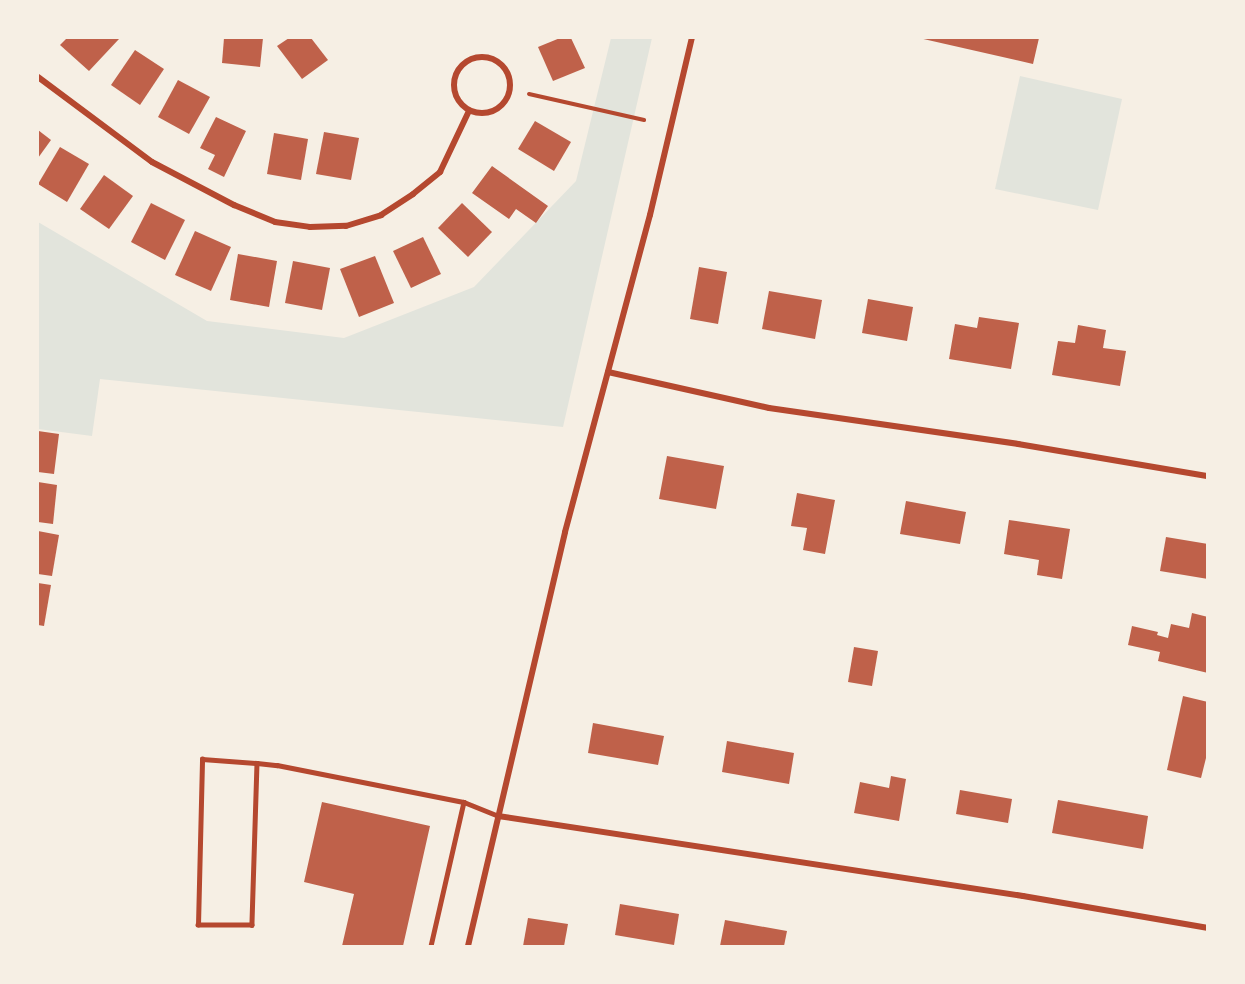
<!DOCTYPE html>
<html>
<head>
<meta charset="utf-8">
<style>
  body { margin:0 }
  #map { position:relative; width:1245px; height:984px; overflow:hidden; background:#f6efe4; font-family:"Sofia Sans Condensed",sans-serif }
  div>[style] { position:absolute }
  [style*='--x'] { left:calc(var(--x)*1px); top:calc(var(--y)*1px); width:calc(var(--w)*1px); rotate:calc(var(--a)*1deg) }
  .green>* { inset:0; background:#e2e4dc }
  .building>* { inset:0; background:#bf614a }
  .path>* { height:4px; margin:-2px; padding:0 2px; transform-origin:2px; border-radius:2px; background:#b5482f }
  .service>* { height:4.5px; margin:-2.25px; padding:0 2.25px; transform-origin:2.25px; border-radius:2.25px; background:#b5482f }
  .minor>* { height:6px; margin:-3px; padding:0 3px; transform-origin:3px; border-radius:3px; background:#b5482f }
  .minor>.ring { margin:-3px; padding:0; box-sizing:content-box; background:none; border:6px solid #b5482f; border-radius:50% }
  span { translate:-50% -50%; white-space:nowrap; text-align:center; line-height:1.15; -webkit-text-stroke:5px #f6efe4; paint-order:stroke }
  .frame { position:absolute; inset:0; border:39px solid #f6efe4; pointer-events:none }
</style>
</head>
<body>
<div id="map">
  <div class="green">
    <div style="clip-path:polygon(611px 38px,652px 38px,563px 427px,100px 379px,92px 436px,38px 429px,38px 222px,207px 321px,344px 338px,474px 287px,576px 181px)"></div>
    <div style="clip-path:polygon(1020px 76px,1122px 99px,1098px 210px,995px 189px)"></div>
  </div>
  <div class="building">
    <div style="clip-path:polygon(67px 38px,117px 38px,119px 39px,89px 71px,60px 45px)"></div>
    <div style="clip-path:polygon(224px 38px,263px 38px,260px 67px,222px 63px)"></div>
    <div style="clip-path:polygon(289px 38px,311px 38px,328px 60px,302px 79px,277px 46px)"></div>
    <div style="clip-path:polygon(560px 38px,571px 38px,585px 68px,553px 81px,538px 47px)"></div>
    <div style="clip-path:polygon(919px 38px,1039px 38px,1033px 64px)"></div>
    <div style="clip-path:polygon(135px 50px,164px 69px,140px 105px,111px 85px)"></div>
    <div style="clip-path:polygon(178px 80px,210px 97px,189px 134px,158px 117px)"></div>
    <div style="clip-path:polygon(216px 117px,246px 131px,224px 177px,208px 169px,215px 155px,200px 148px)"></div>
    <div style="clip-path:polygon(535px 121px,571px 142px,554px 171px,518px 149px)"></div>
    <div style="clip-path:polygon(38px 130px,51px 140px,38px 158px)"></div>
    <div style="clip-path:polygon(324px 132px,359px 138px,351px 180px,316px 174px)"></div>
    <div style="clip-path:polygon(274px 133px,308px 139px,301px 180px,267px 174px)"></div>
    <div style="clip-path:polygon(60px 147px,89px 164px,67px 202px,38px 184px)"></div>
    <div style="clip-path:polygon(492px 166px,548px 206px,536px 223px,516px 209px,509px 219px,472px 193px)"></div>
    <div style="clip-path:polygon(104px 175px,133px 196px,109px 229px,80px 209px)"></div>
    <div style="clip-path:polygon(151px 203px,185px 220px,165px 260px,131px 242px)"></div>
    <div style="clip-path:polygon(462px 203px,492px 232px,468px 257px,438px 228px)"></div>
    <div style="clip-path:polygon(195px 231px,231px 247px,211px 291px,175px 275px)"></div>
    <div style="clip-path:polygon(423px 237px,441px 274px,411px 288px,393px 251px)"></div>
    <div style="clip-path:polygon(238px 254px,277px 261px,269px 307px,230px 300px)"></div>
    <div style="clip-path:polygon(375px 256px,394px 303px,359px 317px,340px 269px)"></div>
    <div style="clip-path:polygon(293px 261px,330px 268px,322px 310px,285px 303px)"></div>
    <div style="clip-path:polygon(699px 267px,727px 272px,718px 324px,690px 319px)"></div>
    <div style="clip-path:polygon(769px 291px,822px 300px,815px 339px,762px 329px)"></div>
    <div style="clip-path:polygon(868px 299px,913px 307px,907px 341px,862px 333px)"></div>
    <div style="clip-path:polygon(979px 317px,1019px 323px,1011px 369px,949px 359px,955px 324px,977px 328px)"></div>
    <div style="clip-path:polygon(1078px 325px,1106px 330px,1103px 348px,1126px 351px,1120px 386px,1052px 375px,1058px 341px,1075px 343px)"></div>
    <div style="clip-path:polygon(38px 431px,59px 434px,54px 474px,38px 472px)"></div>
    <div style="clip-path:polygon(667px 456px,724px 466px,716px 509px,659px 499px)"></div>
    <div style="clip-path:polygon(38px 482px,57px 485px,53px 524px,38px 522px)"></div>
    <div style="clip-path:polygon(797px 493px,835px 500px,825px 554px,803px 550px,807px 528px,791px 526px)"></div>
    <div style="clip-path:polygon(906px 501px,966px 512px,960px 544px,900px 534px)"></div>
    <div style="clip-path:polygon(1009px 520px,1070px 529px,1062px 579px,1037px 575px,1039px 560px,1004px 554px)"></div>
    <div style="clip-path:polygon(38px 531px,59px 535px,52px 576px,38px 574px)"></div>
    <div style="clip-path:polygon(1166px 537px,1208px 544px,1208px 579px,1160px 571px)"></div>
    <div style="clip-path:polygon(38px 583px,51px 585px,44px 626px,38px 625px)"></div>
    <div style="clip-path:polygon(1192px 613px,1208px 617px,1208px 673px,1158px 661px,1160px 652px,1128px 645px,1132px 626px,1158px 632px,1157px 635px,1168px 638px,1171px 624px,1189px 628px)"></div>
    <div style="clip-path:polygon(854px 647px,878px 651px,872px 686px,848px 682px)"></div>
    <div style="clip-path:polygon(1183px 696px,1208px 702px,1208px 750px,1201px 778px,1167px 770px)"></div>
    <div style="clip-path:polygon(593px 723px,664px 736px,658px 765px,588px 753px)"></div>
    <div style="clip-path:polygon(727px 741px,794px 753px,789px 784px,722px 772px)"></div>
    <div style="clip-path:polygon(891px 776px,906px 779px,899px 821px,854px 813px,860px 782px,889px 788px)"></div>
    <div style="clip-path:polygon(960px 790px,1012px 799px,1008px 823px,956px 814px)"></div>
    <div style="clip-path:polygon(1058px 800px,1148px 816px,1143px 849px,1052px 833px)"></div>
    <div style="clip-path:polygon(322px 802px,430px 826px,403px 946px,342px 946px,354px 894px,304px 882px)"></div>
    <div style="clip-path:polygon(620px 904px,679px 914px,674px 945px,615px 935px)"></div>
    <div style="clip-path:polygon(528px 918px,568px 924px,564px 946px,523px 946px)"></div>
    <div style="clip-path:polygon(725px 920px,787px 931px,784px 946px,720px 946px)"></div>
  </div>
  <div class="path">
    <div style="--x:529;--y:94;--w:118;--a:12.7"></div>
  </div>
  <div class="service">
    <div style="--x:257;--y:763;--w:162;--a:91.8"></div>
    <div style="--x:252;--y:925;--w:54;--a:180"></div>
    <div style="--x:198;--y:925;--w:166;--a:-88.6"></div>
    <div style="--x:202;--y:759;--w:55;--a:4.2"></div>
    <div style="--x:257;--y:763;--w:20;--a:6"></div>
    <div style="--x:277;--y:765;--w:191;--a:11.2"></div>
    <div style="--x:464;--y:802;--w:148;--a:102.9"></div>
    <div style="--x:464;--y:802;--w:37;--a:22"></div>
  </div>
  <div class="minor">
    <div class="ring" style="left:454px;top:57px;width:50px;height:50px"></div>
    <div style="--x:38;--y:77;--w:142;--a:36.7"></div>
    <div style="--x:152;--y:162;--w:93;--a:27.7"></div>
    <div style="--x:234;--y:205;--w:44;--a:22.5"></div>
    <div style="--x:275;--y:222;--w:35;--a:8"></div>
    <div style="--x:310;--y:227;--w:36;--a:-2"></div>
    <div style="--x:346;--y:226;--w:37;--a:-17"></div>
    <div style="--x:381;--y:215;--w:38;--a:-33"></div>
    <div style="--x:413;--y:194;--w:35;--a:-39"></div>
    <div style="--x:440;--y:172;--w:68;--a:-64.6"></div>
    <div style="--x:608;--y:372;--w:165;--a:12.6"></div>
    <div style="--x:769;--y:408;--w:252;--a:8.2"></div>
    <div style="--x:1018;--y:444;--w:193;--a:9.6"></div>
    <div style="--x:498;--y:816;--w:531;--a:8.66"></div>
    <div style="--x:1023;--y:896;--w:188;--a:9.8"></div>
    <div style="--x:468;--y:946;--w:425;--a:-76.8"></div>
    <div style="--x:565;--y:532;--w:328;--a:-75"></div>
    <div style="--x:650;--y:215;--w:182;--a:-76.7"></div>
  </div>
  <div class="frame"></div>
</div>
</body>
</html>
